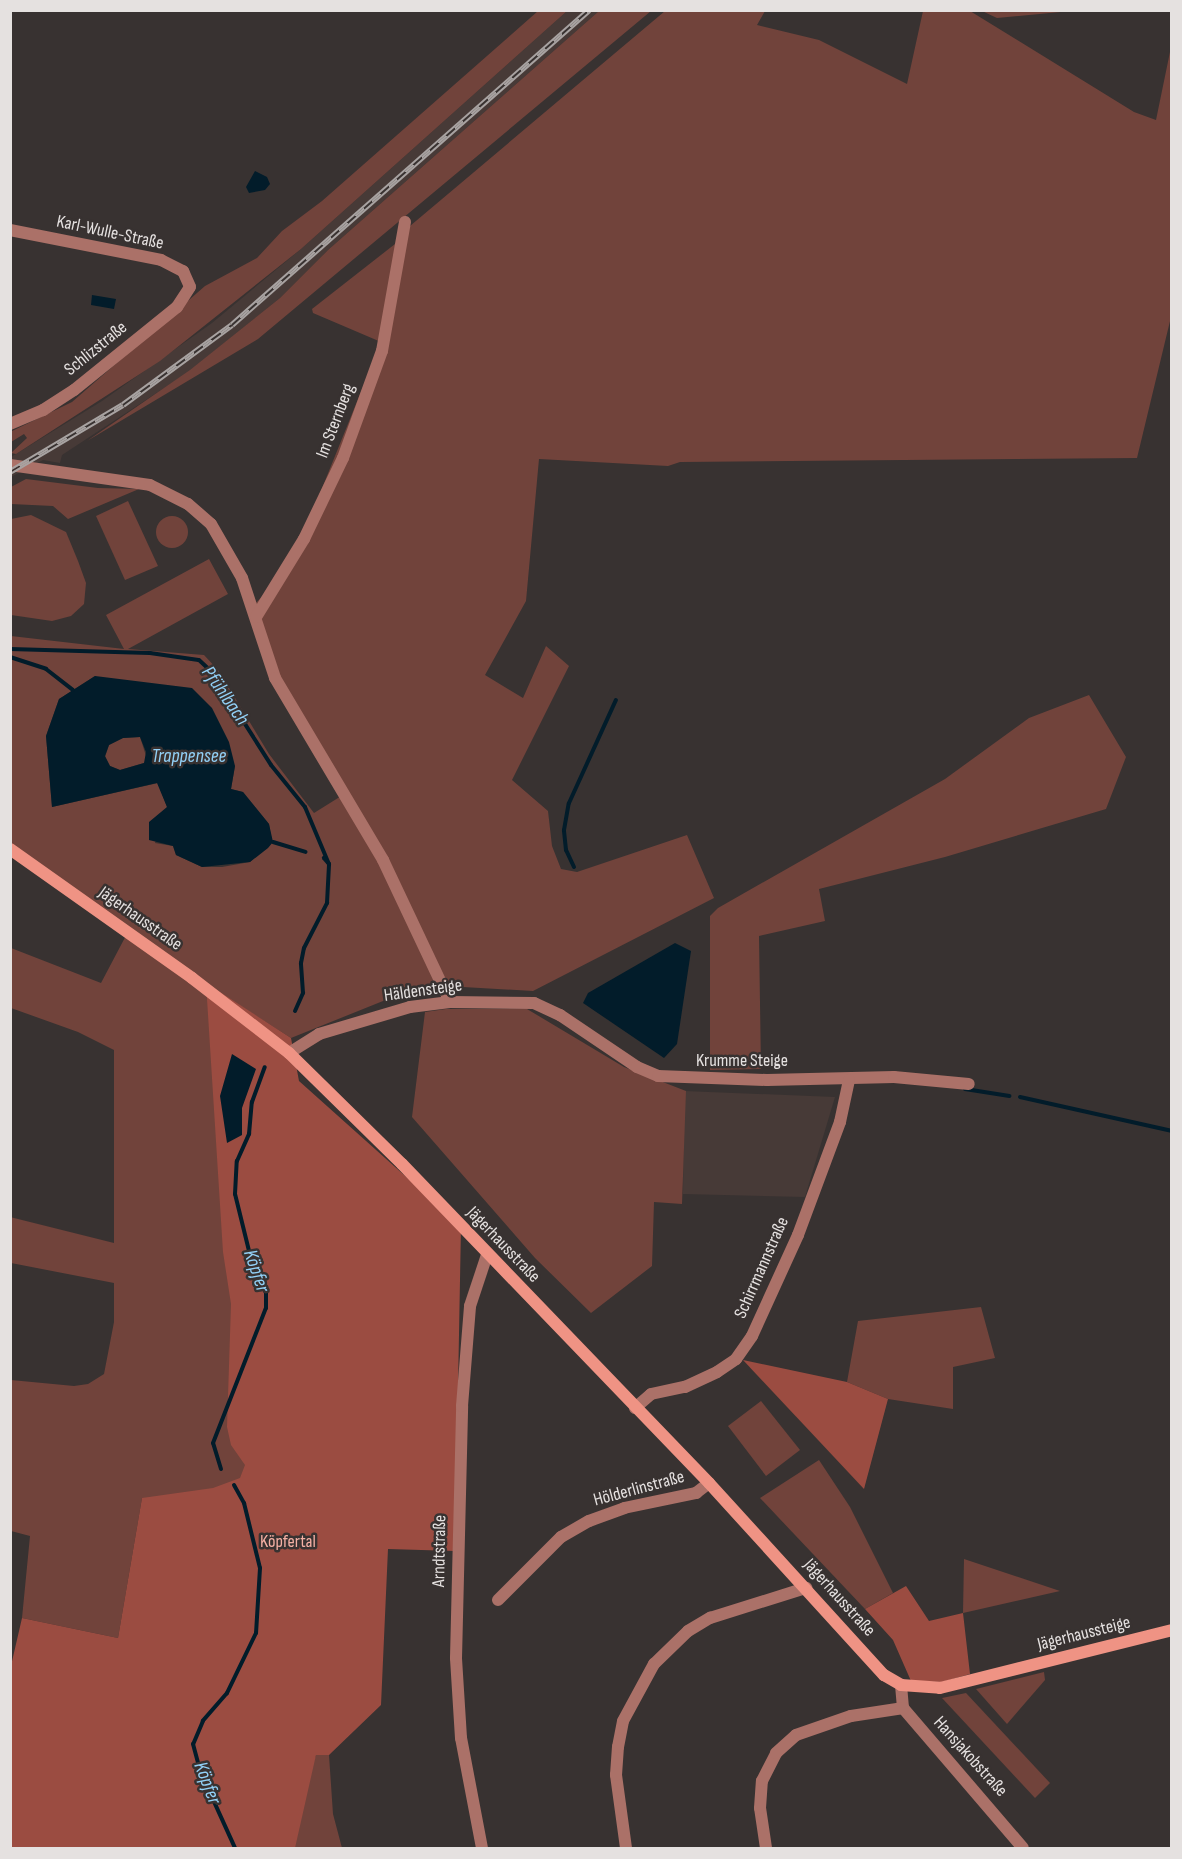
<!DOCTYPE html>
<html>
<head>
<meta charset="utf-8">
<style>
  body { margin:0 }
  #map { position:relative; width:1182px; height:1859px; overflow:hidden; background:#383231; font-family:"Sofia Sans Condensed",sans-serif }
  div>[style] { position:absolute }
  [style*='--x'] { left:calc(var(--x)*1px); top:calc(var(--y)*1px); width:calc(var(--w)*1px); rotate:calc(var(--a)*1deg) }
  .built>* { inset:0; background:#473a37 }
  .green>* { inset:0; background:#71433b }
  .round { border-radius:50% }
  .forest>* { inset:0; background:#9b4c41 }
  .water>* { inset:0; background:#021c2a }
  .stream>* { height:4px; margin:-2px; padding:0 2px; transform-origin:2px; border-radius:2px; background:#021c2a }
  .street>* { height:12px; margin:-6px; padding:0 6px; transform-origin:6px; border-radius:6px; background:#ab7168 }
  .secondary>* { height:12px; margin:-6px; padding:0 6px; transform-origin:6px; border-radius:6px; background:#ef9384 }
  .rail>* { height:6px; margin-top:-3px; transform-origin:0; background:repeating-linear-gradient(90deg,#383231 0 11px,#a8a3a2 0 22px); box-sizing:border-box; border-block:2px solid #a8a3a2 }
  span { translate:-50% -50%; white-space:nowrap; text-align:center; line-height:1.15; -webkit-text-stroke:5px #383231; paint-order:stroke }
  .street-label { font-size:18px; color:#e5e1e0 }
  .park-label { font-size:18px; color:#f5b0a4 }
  .water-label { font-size:20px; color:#92d0f6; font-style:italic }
  .frame { position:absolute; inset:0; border:12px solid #e5e1e0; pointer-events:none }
</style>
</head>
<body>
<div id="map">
  <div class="built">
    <div style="clip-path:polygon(567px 11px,599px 11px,328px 250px,280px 298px,190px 371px,62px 455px,60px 463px,43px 460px,11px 477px,11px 457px,102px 401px,212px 323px,301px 249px)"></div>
    <div style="clip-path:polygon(684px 1091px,835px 1097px,805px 1197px,683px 1194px)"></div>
  </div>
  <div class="green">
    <div style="clip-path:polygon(538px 11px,567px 11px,301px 249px,160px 361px,16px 454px,11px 453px,27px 438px,24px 434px,11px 442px,10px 432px,72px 402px,205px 286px,257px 258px,282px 231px,322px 201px)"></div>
    <div style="clip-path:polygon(599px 11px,651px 11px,258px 339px,87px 441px,190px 370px,280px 298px,328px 250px)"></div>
    <div style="clip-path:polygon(evenodd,665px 11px,765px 11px,757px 25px,819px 40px,907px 84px,923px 11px,970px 11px,1134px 112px,1156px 120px,1171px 47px,1171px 317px,1137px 458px,680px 462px,668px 466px,539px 459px,526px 601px,485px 675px,523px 698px,546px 646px,569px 666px,512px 780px,548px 811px,552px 846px,561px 869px,577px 872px,687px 835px,714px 898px,533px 991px,463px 987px,393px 997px,291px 1038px,206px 984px,316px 1735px,306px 1784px,316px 1755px,329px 1755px,333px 1814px,342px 1848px,11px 1848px,139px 1745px,142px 1498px,118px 1638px,22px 1618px,30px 1536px,11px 1531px,11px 1380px,74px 1386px,88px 1384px,104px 1374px,114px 1322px,114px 1283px,11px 1263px,10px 1217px,114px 1243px,114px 1050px,78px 1032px,11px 1008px,11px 948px,101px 983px,130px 928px,11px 846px,11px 636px,124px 649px,106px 615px,209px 559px,228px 594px,128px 649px,204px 655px,218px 670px,269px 754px,314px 813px,346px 793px,285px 696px,255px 604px,269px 589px,310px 518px,381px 342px,313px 313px,312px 309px,395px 244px,410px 226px,665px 11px,95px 676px,235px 766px,231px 789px,243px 792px,269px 824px,272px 842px,250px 862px,222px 867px,202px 867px,176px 855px,173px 846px,155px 843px,167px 807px,158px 783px,52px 807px,46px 736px,59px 699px,95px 676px)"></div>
    <div style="clip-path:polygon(982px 11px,982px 10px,1071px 11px,997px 18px)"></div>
    <div style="clip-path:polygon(26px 479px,98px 488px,139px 489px,68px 519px,53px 506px,11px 504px,11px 487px)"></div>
    <div style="clip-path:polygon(128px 501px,158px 566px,125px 580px,96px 516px)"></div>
    <div style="clip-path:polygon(31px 515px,66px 532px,78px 561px,86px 583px,84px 604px,71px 616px,52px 621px,11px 615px,11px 519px)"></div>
    <div class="round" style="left:156px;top:516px;width:32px;height:32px"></div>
    <div style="clip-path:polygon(1089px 695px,1126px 757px,1106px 809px,945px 857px,819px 889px,825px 921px,759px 936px,761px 1069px,710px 1070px,710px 916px,718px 908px,945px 779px,1029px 718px)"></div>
    <div style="clip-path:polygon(140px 737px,147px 759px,144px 763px,120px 770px,110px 766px,105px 757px,109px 745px,123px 738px)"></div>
    <div style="clip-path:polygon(446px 1009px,527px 1009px,624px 1067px,686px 1091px,682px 1204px,654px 1202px,652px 1266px,591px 1313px,535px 1258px,412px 1117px,425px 1012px)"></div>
    <div style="clip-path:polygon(981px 1307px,995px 1358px,953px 1367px,953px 1409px,888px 1399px,847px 1382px,858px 1321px)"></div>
    <div style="clip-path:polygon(761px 1401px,800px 1450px,766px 1476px,728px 1426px)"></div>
    <div style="clip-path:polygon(819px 1460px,850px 1507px,893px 1593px,865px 1609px,760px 1498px)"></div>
    <div style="clip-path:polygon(964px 1559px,1060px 1591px,963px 1613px)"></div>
    <div style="clip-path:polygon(1044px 1672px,1045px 1680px,1007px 1724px,976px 1689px)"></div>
    <div style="clip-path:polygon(966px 1693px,1050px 1783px,1035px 1798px,942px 1698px)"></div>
  </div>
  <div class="forest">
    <div style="clip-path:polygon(206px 983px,291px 1038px,299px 1081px,461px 1226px,455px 1551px,388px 1549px,381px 1705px,329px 1755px,316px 1755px,295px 1848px,11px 1848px,10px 1670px,22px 1618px,118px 1638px,142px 1498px,213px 1488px,240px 1478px,245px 1465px,231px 1445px,227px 1427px,231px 1304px,223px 1252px)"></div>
    <div style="clip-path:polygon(743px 1360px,847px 1382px,888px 1399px,864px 1489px)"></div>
    <div style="clip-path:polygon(906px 1586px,929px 1621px,963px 1613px,970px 1674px,942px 1682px,911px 1681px,893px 1640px,865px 1609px)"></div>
  </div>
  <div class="water">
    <div style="clip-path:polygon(255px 171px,267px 177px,270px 184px,265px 190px,249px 193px,246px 187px)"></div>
    <div style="clip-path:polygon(92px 295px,116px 299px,114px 309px,91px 305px)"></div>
    <div style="clip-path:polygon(evenodd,95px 676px,192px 688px,212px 708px,229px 742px,235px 766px,231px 789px,243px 792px,269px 824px,273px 842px,268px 848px,250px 862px,202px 867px,176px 855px,173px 846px,149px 840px,149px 822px,167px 807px,157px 783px,52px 807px,46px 736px,59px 699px,95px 676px,140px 737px,146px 752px,144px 763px,120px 770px,110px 766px,105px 756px,109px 745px,123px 738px,140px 737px)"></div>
    <div style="clip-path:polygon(675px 943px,691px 951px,677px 1044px,664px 1058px,583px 1003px,588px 993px)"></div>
    <div style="clip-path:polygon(232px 1054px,256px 1069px,242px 1108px,242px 1135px,227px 1143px,220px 1096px)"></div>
  </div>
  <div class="stream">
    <div style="--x:10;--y:649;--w:140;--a:1.6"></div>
    <div style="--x:150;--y:653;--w:49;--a:8.1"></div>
    <div style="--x:199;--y:660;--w:18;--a:43"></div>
    <div style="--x:212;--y:672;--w:110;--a:57.6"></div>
    <div style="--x:271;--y:765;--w:54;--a:51"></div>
    <div style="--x:305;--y:807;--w:62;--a:67.2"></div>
    <div style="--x:10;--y:657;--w:38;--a:18"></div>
    <div style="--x:46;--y:669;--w:34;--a:38"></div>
    <div style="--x:273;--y:842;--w:34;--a:17"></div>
    <div style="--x:574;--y:867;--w:19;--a:-115"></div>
    <div style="--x:566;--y:850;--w:20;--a:-96"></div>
    <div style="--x:564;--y:830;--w:27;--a:-80"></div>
    <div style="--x:569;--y:803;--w:113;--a:-65.5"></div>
    <div style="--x:295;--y:1011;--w:20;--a:-66"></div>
    <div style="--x:303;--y:993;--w:30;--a:-94"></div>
    <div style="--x:301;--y:963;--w:15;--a:-79"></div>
    <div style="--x:304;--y:948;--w:51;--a:-62.9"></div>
    <div style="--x:327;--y:903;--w:39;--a:-87"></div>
    <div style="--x:329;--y:864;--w:8;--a:-130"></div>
    <div style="--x:965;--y:1089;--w:45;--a:9"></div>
    <div style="--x:1020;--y:1097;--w:156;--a:12.6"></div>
    <div style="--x:221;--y:1469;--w:27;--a:-107"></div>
    <div style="--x:213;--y:1443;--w:145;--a:-68.6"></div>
    <div style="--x:266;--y:1308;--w:15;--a:-90"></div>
    <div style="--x:266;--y:1293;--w:37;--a:-114"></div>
    <div style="--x:251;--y:1259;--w:67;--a:-103.8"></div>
    <div style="--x:235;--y:1194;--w:33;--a:-87"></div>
    <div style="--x:237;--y:1161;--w:30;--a:-66"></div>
    <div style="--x:249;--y:1134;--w:32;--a:-85"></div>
    <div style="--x:252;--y:1102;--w:37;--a:-70"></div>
    <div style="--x:234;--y:1485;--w:21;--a:61"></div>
    <div style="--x:244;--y:1503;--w:67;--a:76.2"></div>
    <div style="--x:260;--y:1568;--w:65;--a:93.5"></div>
    <div style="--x:256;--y:1633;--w:67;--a:115.8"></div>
    <div style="--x:227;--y:1693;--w:37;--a:131"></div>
    <div style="--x:203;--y:1721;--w:25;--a:113"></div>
    <div style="--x:193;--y:1744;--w:30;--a:75"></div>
    <div style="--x:201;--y:1773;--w:82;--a:65.6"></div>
  </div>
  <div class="street">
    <div style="--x:10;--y:230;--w:154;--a:11.2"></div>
    <div style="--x:161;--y:260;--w:25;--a:27"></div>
    <div style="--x:183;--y:271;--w:17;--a:66"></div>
    <div style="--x:190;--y:287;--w:24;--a:123"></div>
    <div style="--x:177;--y:307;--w:132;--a:141.1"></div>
    <div style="--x:74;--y:390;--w:37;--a:147"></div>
    <div style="--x:43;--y:410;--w:36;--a:157"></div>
    <div style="--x:10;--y:465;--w:141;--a:8.1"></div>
    <div style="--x:150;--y:485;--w:42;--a:26.6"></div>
    <div style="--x:188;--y:504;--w:30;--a:41"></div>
    <div style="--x:211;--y:524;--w:62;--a:60.1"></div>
    <div style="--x:242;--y:578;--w:105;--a:71.7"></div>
    <div style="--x:275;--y:678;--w:212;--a:59.3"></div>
    <div style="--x:383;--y:860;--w:157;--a:64.7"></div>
    <div style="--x:256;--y:617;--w:92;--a:-58.4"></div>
    <div style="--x:304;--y:539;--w:90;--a:-64.3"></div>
    <div style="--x:343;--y:458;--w:114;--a:-70"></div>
    <div style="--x:382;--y:351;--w:131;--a:-79.9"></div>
    <div style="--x:289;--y:1053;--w:36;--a:-32"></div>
    <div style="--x:319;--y:1034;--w:95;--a:-16.5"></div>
    <div style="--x:410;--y:1007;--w:40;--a:-7.1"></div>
    <div style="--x:450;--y:1002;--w:84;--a:0.7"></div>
    <div style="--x:534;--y:1003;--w:29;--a:25"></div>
    <div style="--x:560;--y:1015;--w:93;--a:34"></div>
    <div style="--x:637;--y:1067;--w:23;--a:23"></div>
    <div style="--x:658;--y:1076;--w:109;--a:2.1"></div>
    <div style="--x:767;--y:1080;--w:127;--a:-1.4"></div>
    <div style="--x:894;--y:1077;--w:75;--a:5.3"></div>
    <div style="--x:635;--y:1408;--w:21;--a:-41"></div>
    <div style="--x:651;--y:1394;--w:35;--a:-12"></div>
    <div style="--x:685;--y:1387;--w:35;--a:-25"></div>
    <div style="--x:717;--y:1372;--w:23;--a:-34"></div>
    <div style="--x:736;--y:1359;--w:28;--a:-55"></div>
    <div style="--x:752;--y:1336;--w:111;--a:-65.5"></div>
    <div style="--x:798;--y:1235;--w:121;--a:-69.6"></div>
    <div style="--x:840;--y:1122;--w:43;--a:-77.9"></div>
    <div style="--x:498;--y:1600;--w:89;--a:-45"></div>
    <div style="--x:561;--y:1537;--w:32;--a:-30"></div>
    <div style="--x:589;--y:1521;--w:37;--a:-20"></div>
    <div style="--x:624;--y:1508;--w:74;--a:-11.8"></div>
    <div style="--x:696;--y:1493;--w:16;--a:-38"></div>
    <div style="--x:901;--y:1685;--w:23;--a:85"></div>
    <div style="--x:903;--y:1708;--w:184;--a:49.4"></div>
    <div style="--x:482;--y:1848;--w:112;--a:-100.8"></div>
    <div style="--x:461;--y:1738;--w:80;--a:-93.6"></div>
    <div style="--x:456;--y:1658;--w:252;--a:-88.6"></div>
    <div style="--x:462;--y:1406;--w:100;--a:-85.4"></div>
    <div style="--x:470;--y:1306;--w:54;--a:-71.6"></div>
    <div style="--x:626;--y:1848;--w:74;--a:-97.8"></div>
    <div style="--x:616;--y:1775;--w:28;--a:-86"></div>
    <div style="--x:618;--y:1747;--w:26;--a:-79"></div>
    <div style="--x:623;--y:1721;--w:65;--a:-61.5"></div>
    <div style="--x:654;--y:1664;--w:47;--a:-44.1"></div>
    <div style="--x:688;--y:1631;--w:26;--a:-31"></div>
    <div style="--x:710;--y:1618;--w:101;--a:-17.4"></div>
    <div style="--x:766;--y:1848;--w:40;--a:-98.5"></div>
    <div style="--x:760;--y:1808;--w:27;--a:-86"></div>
    <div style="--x:762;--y:1781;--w:31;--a:-63"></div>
    <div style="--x:776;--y:1753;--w:27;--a:-42"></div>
    <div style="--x:796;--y:1735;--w:58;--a:-19.1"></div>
    <div style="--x:851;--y:1716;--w:53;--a:-8.7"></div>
  </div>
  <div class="secondary">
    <div style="--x:10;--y:849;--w:223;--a:35.3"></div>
    <div style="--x:192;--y:978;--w:123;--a:37.7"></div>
    <div style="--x:289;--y:1053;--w:158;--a:44.5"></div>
    <div style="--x:402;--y:1164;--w:443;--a:46.1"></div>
    <div style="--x:709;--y:1483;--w:260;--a:47.7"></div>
    <div style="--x:884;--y:1675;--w:20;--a:30"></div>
    <div style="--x:901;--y:1685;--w:39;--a:4"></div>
    <div style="--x:940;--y:1688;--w:239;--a:-14"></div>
  </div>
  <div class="rail">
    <div style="--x:10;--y:472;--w:131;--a:-30.7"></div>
    <div style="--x:123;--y:405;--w:135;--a:-36.3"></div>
    <div style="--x:232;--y:325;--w:476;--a:-41.4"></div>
  </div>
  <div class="street-label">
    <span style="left:110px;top:233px;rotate:12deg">Karl-Wulle-Straße</span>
    <span style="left:96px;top:349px;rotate:-39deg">Schlizstraße</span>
    <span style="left:336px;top:421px;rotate:-69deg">Im Sternberg</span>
    <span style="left:140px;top:919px;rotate:35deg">Jägerhausstraße</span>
    <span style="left:423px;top:991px;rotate:-8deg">Häldensteige</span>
    <span style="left:742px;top:1061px">Krumme Steige</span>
    <span style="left:503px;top:1245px;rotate:46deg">Jägerhausstraße</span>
    <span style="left:762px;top:1268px;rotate:-66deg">Schirrmannstraße</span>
    <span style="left:639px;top:1489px;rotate:-15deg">Hölderlinstraße</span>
    <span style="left:440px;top:1551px;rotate:-89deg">Arndtstraße</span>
    <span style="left:839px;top:1598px;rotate:48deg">Jägerhausstraße</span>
    <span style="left:1084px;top:1634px;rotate:-14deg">Jägerhaussteige</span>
    <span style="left:970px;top:1757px;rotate:48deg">Hansjakobstraße</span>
  </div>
  <div class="park-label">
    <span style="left:288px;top:1542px">Köpfertal</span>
  </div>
  <div class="water-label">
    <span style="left:225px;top:696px;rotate:55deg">Pfühlbach</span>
    <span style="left:189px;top:756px">Trappensee</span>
    <span style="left:256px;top:1271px;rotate:71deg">Köpfer</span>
    <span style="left:207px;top:1783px;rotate:69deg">Köpfer</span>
  </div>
  <div class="frame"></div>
</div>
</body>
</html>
